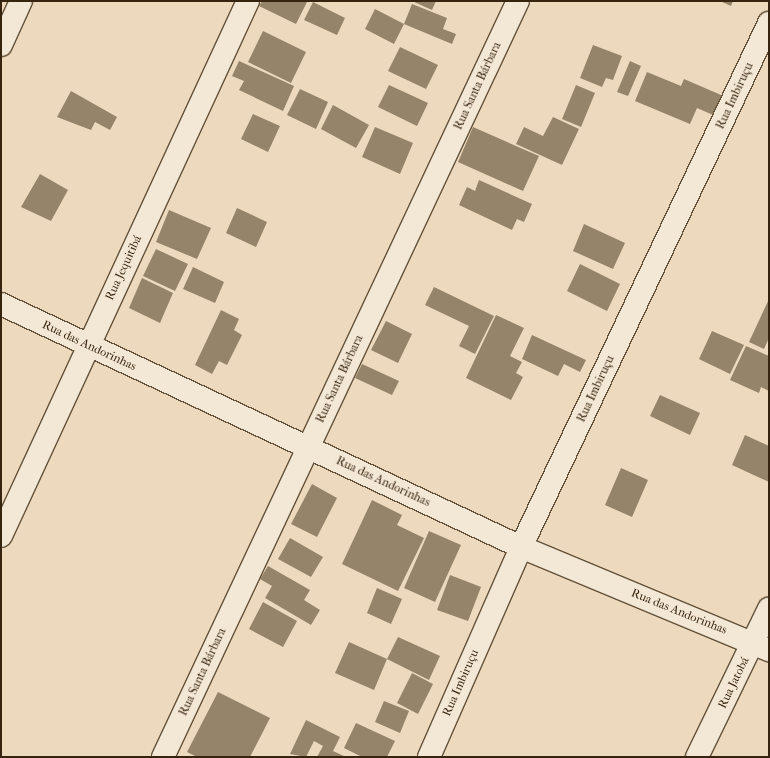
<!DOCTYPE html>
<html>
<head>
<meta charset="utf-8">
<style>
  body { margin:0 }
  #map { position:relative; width:770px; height:758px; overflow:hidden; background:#eddabe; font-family:"IM FELL French Canon",serif }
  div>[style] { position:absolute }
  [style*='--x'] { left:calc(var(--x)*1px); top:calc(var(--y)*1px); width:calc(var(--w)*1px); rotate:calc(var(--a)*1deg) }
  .building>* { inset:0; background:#95836a }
  .roads { filter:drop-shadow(1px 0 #64523a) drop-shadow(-1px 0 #64523a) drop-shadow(0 1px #64523a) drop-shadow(0 -1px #64523a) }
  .minor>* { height:22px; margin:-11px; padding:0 11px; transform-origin:11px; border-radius:11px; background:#f3e7d5 }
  span { translate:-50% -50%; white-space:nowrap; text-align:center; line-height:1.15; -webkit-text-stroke:3px #f3e7d5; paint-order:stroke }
  .street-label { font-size:12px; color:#36240e }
  .frame { position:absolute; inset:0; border:2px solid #36240e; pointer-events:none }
</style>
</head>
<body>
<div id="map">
  <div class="building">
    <div style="clip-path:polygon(262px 1px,305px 1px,307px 2px,296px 24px,259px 6px)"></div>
    <div style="clip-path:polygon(412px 1px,436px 1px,432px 10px)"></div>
    <div style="clip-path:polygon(720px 1px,733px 1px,731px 6px)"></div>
    <div style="clip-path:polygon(313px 2px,345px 18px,337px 35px,304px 20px)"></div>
    <div style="clip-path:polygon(412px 4px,447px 18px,443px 29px,456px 34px,452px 44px,404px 24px)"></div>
    <div style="clip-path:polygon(375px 9px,404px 24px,394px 44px,365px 29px)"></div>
    <div style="clip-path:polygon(263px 31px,306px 52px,291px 83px,248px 62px)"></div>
    <div style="clip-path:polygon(593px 45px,622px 56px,613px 80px,606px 78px,602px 87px,580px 78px)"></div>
    <div style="clip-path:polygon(400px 47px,438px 65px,426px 89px,388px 71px)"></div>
    <div style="clip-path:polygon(239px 61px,294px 86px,283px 111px,239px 90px,244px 81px,232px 76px)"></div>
    <div style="clip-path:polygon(630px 61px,641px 66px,628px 96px,617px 92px)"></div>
    <div style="clip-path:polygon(647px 72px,681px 86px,684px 79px,728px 98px,720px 118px,697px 108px,690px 124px,635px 101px)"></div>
    <div style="clip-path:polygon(389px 85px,428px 103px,417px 126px,378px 107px)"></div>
    <div style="clip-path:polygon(576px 85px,595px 93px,581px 127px,562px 119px)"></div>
    <div style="clip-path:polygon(300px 89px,328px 102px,316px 129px,287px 115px)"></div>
    <div style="clip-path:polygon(71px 91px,117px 117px,110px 130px,95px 122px,91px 130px,57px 117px)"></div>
    <div style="clip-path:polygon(333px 105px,369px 125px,356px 148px,321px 129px)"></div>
    <div style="clip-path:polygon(253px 114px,280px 126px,268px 152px,241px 139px)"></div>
    <div style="clip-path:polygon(553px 117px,579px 129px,562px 165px,516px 144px,524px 127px,543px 136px)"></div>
    <div style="clip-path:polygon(375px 127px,413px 143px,400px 174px,362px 157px)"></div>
    <div style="clip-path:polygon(473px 127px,539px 156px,523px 191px,458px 162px)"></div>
    <div style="clip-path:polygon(40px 174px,68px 190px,51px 221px,21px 207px)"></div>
    <div style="clip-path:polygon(479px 180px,532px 204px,524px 222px,517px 219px,512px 230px,459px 205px,467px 187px,475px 191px)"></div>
    <div style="clip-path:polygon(237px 208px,267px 222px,256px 247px,226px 233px)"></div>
    <div style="clip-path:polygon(169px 210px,211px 228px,197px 259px,156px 242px)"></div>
    <div style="clip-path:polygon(584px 224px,625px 243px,613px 269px,573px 251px)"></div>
    <div style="clip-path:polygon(156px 249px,188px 264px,175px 291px,143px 276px)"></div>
    <div style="clip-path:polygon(580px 264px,620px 284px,607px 311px,567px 291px)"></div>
    <div style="clip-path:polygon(193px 267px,224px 282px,215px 303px,183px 289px)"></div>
    <div style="clip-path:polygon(142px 278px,173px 293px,160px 323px,129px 308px)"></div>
    <div style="clip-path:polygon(434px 287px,494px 316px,475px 354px,459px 346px,469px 326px,425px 305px)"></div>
    <div style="clip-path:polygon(769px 299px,769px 338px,764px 349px,749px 342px)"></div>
    <div style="clip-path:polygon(221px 310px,239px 319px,234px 330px,242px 335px,227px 365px,219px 361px,212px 374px,195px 365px)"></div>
    <div style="clip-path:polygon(496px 315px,524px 328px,510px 356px,522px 362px,516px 373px,523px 377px,511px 400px,466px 378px)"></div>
    <div style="clip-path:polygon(386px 321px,412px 334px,398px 363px,371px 350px)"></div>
    <div style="clip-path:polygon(712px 331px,744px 345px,730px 374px,699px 359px)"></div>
    <div style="clip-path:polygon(532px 335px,586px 360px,580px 372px,564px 364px,558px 376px,522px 359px)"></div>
    <div style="clip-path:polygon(746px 346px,769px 356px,769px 391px,761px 387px,759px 393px,730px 380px)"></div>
    <div style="clip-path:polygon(362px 364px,399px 381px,392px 395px,355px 378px)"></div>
    <div style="clip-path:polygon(660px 395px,700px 413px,690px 435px,650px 416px)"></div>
    <div style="clip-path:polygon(745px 435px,769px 446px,769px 482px,732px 465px)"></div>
    <div style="clip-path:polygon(621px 468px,648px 480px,632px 517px,605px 505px)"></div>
    <div style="clip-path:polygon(312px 484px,337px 498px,317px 537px,291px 524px)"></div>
    <div style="clip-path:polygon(372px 500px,402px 515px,397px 525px,424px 538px,398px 591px,342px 564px)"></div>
    <div style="clip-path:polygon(429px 531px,461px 545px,435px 602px,404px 588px)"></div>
    <div style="clip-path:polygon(290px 538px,323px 557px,311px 577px,278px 559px)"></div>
    <div style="clip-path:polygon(268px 566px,310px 590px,304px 600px,320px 610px,311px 625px,265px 598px,272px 586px,260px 579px)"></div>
    <div style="clip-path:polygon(450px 575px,481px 587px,468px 621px,437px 610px)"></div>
    <div style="clip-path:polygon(377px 588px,402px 599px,391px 624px,367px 613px)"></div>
    <div style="clip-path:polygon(263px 602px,297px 621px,283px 647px,249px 629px)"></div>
    <div style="clip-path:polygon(398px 637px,440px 656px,429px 680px,387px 659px)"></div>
    <div style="clip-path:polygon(349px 642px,387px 659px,374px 690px,335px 673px)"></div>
    <div style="clip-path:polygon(412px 673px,433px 684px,418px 714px,397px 703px)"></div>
    <div style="clip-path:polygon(218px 692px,270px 718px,250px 757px,197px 757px,187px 752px)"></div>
    <div style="clip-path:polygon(384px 701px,409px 711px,400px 733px,375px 722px)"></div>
    <div style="clip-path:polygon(306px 720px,340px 737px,333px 751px,346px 757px,317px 757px,323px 746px,314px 741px,306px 757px,290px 754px)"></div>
    <div style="clip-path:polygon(356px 723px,395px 741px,387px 757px,362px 757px,344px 748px)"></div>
  </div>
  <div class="roads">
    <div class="minor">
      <div style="--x:1;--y:45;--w:48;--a:-65.6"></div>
      <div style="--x:1;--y:304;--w:574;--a:25.05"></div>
      <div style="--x:521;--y:547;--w:269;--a:22.6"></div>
      <div style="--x:1;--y:536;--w:589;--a:-65.22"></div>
      <div style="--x:163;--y:757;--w:835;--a:-64.85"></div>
      <div style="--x:429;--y:757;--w:229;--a:-66.3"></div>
      <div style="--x:521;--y:547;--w:580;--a:-64.67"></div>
      <div style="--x:697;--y:757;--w:165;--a:-64.1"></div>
    </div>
  </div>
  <div class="street-label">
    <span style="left:478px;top:86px;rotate:-65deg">Rua Santa Bárbara</span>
    <span style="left:735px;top:96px;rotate:-65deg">Rua Imbiruçu</span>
    <span style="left:124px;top:268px;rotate:-65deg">Rua Jequitibá</span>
    <span style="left:89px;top:346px;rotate:25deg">Rua das Andorinhas</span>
    <span style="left:340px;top:379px;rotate:-65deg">Rua Santa Bárbara</span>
    <span style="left:596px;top:389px;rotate:-65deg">Rua Imbiruçu</span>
    <span style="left:383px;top:482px;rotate:25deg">Rua das Andorinhas</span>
    <span style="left:679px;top:612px;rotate:22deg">Rua das Andorinhas</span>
    <span style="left:203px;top:672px;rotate:-65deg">Rua Santa Bárbara</span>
    <span style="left:461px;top:683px;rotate:-66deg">Rua Imbiruçu</span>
    <span style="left:734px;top:683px;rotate:-64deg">Rua Jatobá</span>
  </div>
  <div class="frame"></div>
</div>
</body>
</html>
